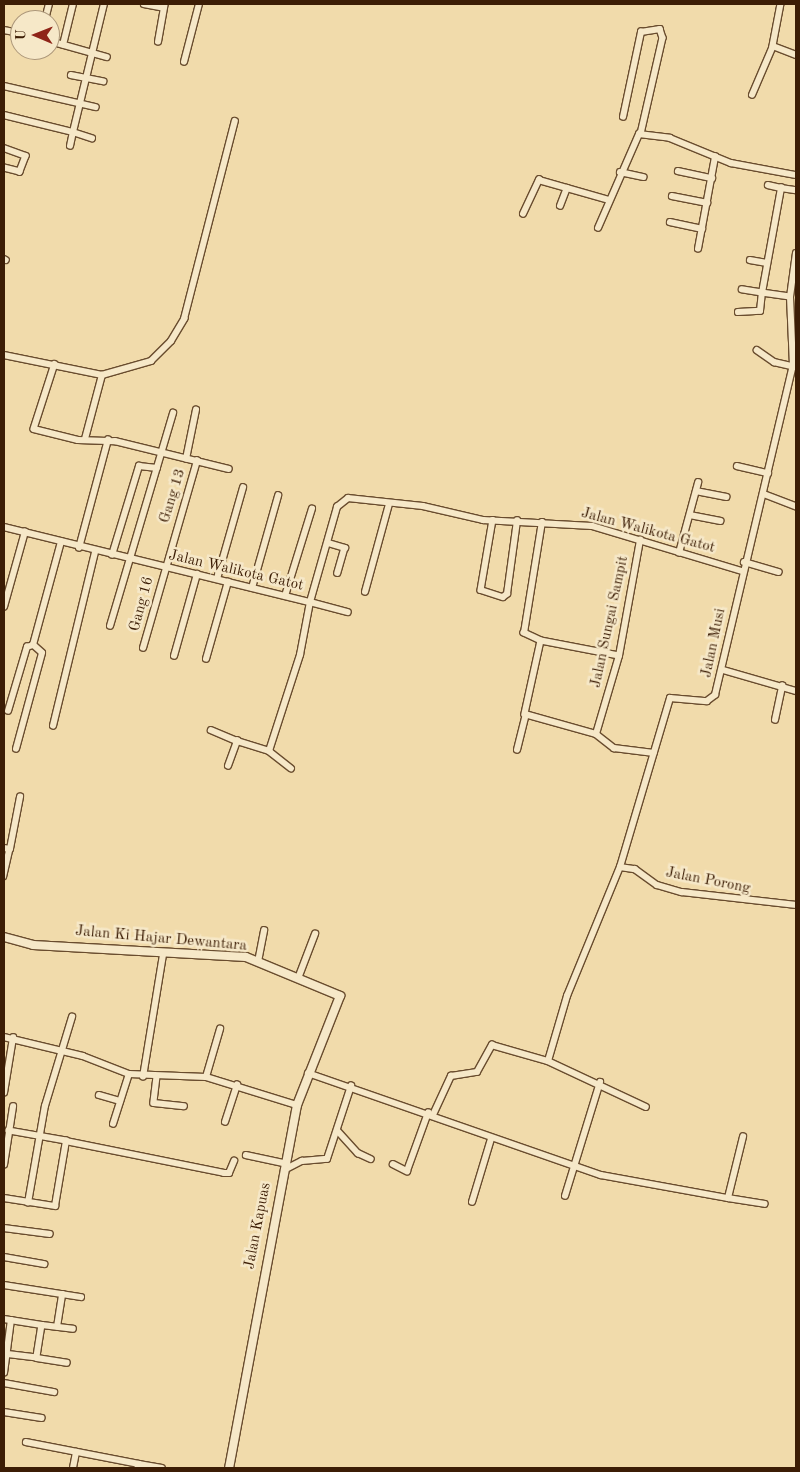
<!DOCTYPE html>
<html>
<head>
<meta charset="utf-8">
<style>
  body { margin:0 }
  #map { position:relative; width:800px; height:1472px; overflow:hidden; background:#f1dbab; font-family:"Old Standard TT",serif }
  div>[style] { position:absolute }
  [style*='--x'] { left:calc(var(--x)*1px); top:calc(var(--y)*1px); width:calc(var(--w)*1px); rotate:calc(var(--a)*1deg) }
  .roads { filter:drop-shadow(1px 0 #694c2e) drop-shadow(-1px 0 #694c2e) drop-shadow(0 1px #694c2e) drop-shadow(0 -1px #694c2e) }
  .street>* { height:5.5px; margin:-2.75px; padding:0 2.75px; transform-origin:2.75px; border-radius:2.75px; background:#f6e8c8 }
  .secondary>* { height:8px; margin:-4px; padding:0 4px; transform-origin:4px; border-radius:4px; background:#f6e8c8 }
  span { translate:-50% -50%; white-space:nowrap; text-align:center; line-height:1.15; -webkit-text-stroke:5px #f6e8c8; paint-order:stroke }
  .street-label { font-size:15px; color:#3c1d05 }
  .frame { position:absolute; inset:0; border:5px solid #3c1d05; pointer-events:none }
  .north { position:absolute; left:10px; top:10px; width:50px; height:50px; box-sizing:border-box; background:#f6e8c8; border:1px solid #ac977a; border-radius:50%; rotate:271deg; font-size:14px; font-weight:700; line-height:20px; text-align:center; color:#3c1d05 }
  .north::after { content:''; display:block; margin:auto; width:18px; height:22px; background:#8f2418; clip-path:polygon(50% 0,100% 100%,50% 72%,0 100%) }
</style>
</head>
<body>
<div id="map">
  <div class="roads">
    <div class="street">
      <div style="--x:144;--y:4;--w:20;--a:11"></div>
      <div style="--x:781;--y:4;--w:43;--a:100.8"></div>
      <div style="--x:773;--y:46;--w:25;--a:21"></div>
      <div style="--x:45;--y:20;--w:16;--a:-76"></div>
      <div style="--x:4;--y:30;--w:16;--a:11"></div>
      <div style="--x:50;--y:41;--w:59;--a:15.7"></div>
      <div style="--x:158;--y:42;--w:39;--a:-80"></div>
      <div style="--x:63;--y:45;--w:42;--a:-76.3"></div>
      <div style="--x:184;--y:62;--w:60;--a:-75.5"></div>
      <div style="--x:71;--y:75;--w:33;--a:11"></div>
      <div style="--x:4;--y:86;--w:94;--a:12.9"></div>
      <div style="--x:752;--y:95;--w:53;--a:-66.8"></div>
      <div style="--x:4;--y:115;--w:71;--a:13.8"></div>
      <div style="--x:73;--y:132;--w:132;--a:-76.4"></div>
      <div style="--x:623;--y:117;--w:87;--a:-78"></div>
      <div style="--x:641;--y:32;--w:19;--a:-9"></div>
      <div style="--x:660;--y:29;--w:9;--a:72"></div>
      <div style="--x:663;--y:38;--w:98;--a:102.9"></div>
      <div style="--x:70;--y:146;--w:14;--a:-78"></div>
      <div style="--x:73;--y:132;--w:20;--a:18"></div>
      <div style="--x:4;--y:148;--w:23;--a:20"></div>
      <div style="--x:26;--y:156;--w:17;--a:111"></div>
      <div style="--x:20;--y:172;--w:16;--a:-166"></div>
      <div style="--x:678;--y:171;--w:35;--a:12"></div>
      <div style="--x:620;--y:172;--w:24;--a:12"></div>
      <div style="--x:768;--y:185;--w:13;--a:13"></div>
      <div style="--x:672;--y:196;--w:36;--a:11"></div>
      <div style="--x:560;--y:206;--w:19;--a:-69"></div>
      <div style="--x:523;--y:214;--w:38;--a:-65"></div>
      <div style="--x:539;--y:180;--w:73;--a:15.9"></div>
      <div style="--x:670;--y:222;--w:33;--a:12"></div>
      <div style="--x:598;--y:228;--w:103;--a:-66.4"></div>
      <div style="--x:639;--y:134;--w:31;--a:7"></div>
      <div style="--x:670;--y:138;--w:66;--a:22.3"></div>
      <div style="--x:731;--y:163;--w:66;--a:10.5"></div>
      <div style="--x:698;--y:249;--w:94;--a:-79.5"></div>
      <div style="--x:4;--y:259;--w:2;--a:27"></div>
      <div style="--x:750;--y:260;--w:17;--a:10"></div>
      <div style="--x:790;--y:297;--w:28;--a:-172"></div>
      <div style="--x:762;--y:293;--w:107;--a:-79.7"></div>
      <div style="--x:781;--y:188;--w:15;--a:8"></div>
      <div style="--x:738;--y:312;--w:22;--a:-3"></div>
      <div style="--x:760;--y:311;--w:18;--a:-84"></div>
      <div style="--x:762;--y:293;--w:20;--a:-171"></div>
      <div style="--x:757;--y:350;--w:21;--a:35"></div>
      <div style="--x:774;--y:362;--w:23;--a:13"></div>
      <div style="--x:4;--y:355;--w:100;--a:11.5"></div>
      <div style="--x:102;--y:375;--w:51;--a:-15.9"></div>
      <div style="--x:151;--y:361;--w:28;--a:-45"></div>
      <div style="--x:171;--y:341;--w:26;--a:-59"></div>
      <div style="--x:184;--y:319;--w:204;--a:-75.6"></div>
      <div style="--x:55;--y:364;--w:68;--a:107.9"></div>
      <div style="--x:34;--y:429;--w:45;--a:14"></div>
      <div style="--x:78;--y:440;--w:37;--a:2"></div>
      <div style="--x:115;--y:441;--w:117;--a:13.8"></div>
      <div style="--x:85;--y:439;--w:66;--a:-75.1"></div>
      <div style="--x:186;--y:459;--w:50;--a:-78.5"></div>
      <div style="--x:737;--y:466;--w:32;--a:13"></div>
      <div style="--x:696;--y:491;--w:31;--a:11"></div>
      <div style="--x:764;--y:494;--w:34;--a:21"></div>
      <div style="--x:690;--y:515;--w:31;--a:11"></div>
      <div style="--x:493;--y:520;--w:71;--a:99.7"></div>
      <div style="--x:481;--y:590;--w:23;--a:18"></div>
      <div style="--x:503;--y:597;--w:5;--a:-37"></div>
      <div style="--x:507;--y:594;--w:74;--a:-82.2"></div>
      <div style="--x:4;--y:527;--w:315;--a:13.8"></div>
      <div style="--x:310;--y:602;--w:99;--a:-74.1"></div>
      <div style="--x:337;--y:507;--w:14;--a:-39"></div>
      <div style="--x:348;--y:498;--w:75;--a:6.1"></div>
      <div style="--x:423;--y:506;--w:62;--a:13.1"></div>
      <div style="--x:483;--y:520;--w:109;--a:3.2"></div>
      <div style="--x:592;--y:526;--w:157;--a:16.7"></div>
      <div style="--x:328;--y:543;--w:18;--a:16"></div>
      <div style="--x:345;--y:548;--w:26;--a:106"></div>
      <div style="--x:79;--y:548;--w:112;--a:-75"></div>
      <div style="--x:679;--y:553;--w:73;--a:-74.8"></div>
      <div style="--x:112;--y:555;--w:93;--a:-73.1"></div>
      <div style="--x:139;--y:466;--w:18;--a:6"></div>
      <div style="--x:744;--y:562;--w:36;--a:16"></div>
      <div style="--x:217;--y:579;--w:95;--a:-74.1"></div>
      <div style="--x:252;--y:588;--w:96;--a:-74.2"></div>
      <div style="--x:365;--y:592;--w:91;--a:-74.7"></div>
      <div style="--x:285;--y:596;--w:91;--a:-72.8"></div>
      <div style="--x:4;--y:607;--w:78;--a:-74.4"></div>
      <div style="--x:110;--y:626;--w:222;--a:-73.5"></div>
      <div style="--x:541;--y:641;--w:19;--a:-155"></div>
      <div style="--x:524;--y:633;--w:112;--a:-80.8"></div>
      <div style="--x:143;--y:648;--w:195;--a:-73.9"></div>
      <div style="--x:174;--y:656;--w:85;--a:-74.3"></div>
      <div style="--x:619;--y:656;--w:79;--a:-169.1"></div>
      <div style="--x:541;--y:641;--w:75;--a:102.4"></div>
      <div style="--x:525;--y:714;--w:74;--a:15.7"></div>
      <div style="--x:596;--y:734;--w:23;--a:38"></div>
      <div style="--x:614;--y:748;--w:40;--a:7.1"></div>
      <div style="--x:206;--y:659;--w:80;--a:-74.1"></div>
      <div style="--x:723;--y:670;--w:76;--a:16"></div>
      <div style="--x:8;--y:711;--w:67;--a:-73.5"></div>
      <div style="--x:27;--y:647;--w:6;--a:-18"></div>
      <div style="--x:33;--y:645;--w:107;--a:-74.8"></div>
      <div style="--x:775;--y:720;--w:35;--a:-78"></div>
      <div style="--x:53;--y:726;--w:179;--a:-76.4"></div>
      <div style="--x:211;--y:730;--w:28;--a:23"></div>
      <div style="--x:596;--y:734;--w:81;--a:-73.6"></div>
      <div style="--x:619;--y:656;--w:118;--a:-79.7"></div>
      <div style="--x:16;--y:749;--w:99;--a:-74.8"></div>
      <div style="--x:42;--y:653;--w:12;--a:-138"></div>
      <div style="--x:517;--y:750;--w:36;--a:-76"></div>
      <div style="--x:269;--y:751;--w:28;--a:38"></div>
      <div style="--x:228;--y:766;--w:27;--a:-70"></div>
      <div style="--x:237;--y:741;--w:34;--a:17"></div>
      <div style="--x:269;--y:751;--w:101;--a:-72.1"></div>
      <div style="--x:300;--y:655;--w:54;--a:-79.3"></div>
      <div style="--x:310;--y:602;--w:39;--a:15"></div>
      <div style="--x:4;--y:848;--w:6;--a:9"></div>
      <div style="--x:10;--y:849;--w:28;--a:103"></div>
      <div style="--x:10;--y:849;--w:53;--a:-79.1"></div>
      <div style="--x:620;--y:867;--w:15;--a:8"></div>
      <div style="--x:635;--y:869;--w:27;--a:36"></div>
      <div style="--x:657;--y:885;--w:26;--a:16"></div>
      <div style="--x:682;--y:892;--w:115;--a:6.5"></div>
      <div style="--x:258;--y:962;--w:32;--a:-79"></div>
      <div style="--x:299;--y:976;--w:45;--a:-69.1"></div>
      <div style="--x:4;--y:1037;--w:81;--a:13.5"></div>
      <div style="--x:83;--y:1056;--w:49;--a:21.4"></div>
      <div style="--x:129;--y:1074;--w:77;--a:2.2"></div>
      <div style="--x:206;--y:1077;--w:95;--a:17.1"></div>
      <div style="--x:548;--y:1061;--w:108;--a:25.1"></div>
      <div style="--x:308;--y:1073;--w:310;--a:19.2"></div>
      <div style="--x:601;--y:1175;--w:129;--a:10.3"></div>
      <div style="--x:728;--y:1198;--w:63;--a:-76.2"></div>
      <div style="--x:143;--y:1077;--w:124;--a:-80.7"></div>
      <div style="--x:157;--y:1077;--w:26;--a:97"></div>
      <div style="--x:154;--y:1103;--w:30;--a:6"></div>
      <div style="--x:206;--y:1077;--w:50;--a:-73.7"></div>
      <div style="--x:4;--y:1093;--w:56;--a:-80.7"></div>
      <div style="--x:99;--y:1095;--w:22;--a:16"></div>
      <div style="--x:433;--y:1115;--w:43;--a:-65.2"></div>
      <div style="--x:451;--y:1076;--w:26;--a:-9"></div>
      <div style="--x:477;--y:1072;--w:31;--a:-61"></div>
      <div style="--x:492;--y:1045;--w:58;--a:15.9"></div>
      <div style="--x:548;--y:1061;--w:68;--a:-73.7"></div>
      <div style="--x:567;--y:996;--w:139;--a:-67.7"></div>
      <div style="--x:620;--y:867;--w:176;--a:-73.5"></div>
      <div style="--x:670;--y:698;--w:37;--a:5"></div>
      <div style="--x:707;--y:701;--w:10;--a:-37"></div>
      <div style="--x:715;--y:695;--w:338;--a:-76.7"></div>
      <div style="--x:793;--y:366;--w:69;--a:-92.5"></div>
      <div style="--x:790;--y:297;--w:44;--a:-82.2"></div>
      <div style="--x:225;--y:1122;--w:39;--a:-72"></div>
      <div style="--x:113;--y:1124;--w:52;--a:-72.3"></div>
      <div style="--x:338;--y:1131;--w:30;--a:48"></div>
      <div style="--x:358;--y:1153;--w:14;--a:25"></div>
      <div style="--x:66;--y:1141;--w:161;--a:11.4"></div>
      <div style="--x:224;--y:1173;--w:5;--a:0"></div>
      <div style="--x:229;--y:1173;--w:13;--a:-67"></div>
      <div style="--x:246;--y:1155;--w:39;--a:12"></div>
      <div style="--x:393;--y:1164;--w:16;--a:27"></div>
      <div style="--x:407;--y:1171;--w:62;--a:-70.1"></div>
      <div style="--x:4;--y:1165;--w:59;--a:-81.2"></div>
      <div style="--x:284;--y:1170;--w:20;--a:-27"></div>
      <div style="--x:302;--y:1161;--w:25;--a:-5"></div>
      <div style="--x:327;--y:1159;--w:77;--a:-71.8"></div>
      <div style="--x:565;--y:1196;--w:119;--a:-72.9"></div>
      <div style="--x:4;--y:1198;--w:52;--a:8.9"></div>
      <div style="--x:55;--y:1206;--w:66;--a:-80.4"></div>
      <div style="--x:66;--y:1141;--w:58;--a:-170"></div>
      <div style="--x:728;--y:1198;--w:37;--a:9"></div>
      <div style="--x:472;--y:1202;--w:66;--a:-73.2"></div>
      <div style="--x:28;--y:1203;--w:98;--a:-80.1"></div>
      <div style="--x:45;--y:1106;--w:93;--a:-73.1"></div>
      <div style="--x:4;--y:1228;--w:46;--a:7.4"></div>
      <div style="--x:4;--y:1257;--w:41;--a:9.9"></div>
      <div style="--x:4;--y:1285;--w:78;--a:8.9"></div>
      <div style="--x:4;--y:1319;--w:38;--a:9"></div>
      <div style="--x:42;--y:1325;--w:33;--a:99"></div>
      <div style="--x:37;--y:1358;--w:31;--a:-173"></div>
      <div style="--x:42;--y:1325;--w:31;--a:7"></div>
      <div style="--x:57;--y:1327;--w:33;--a:-81"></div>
      <div style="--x:37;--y:1358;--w:30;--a:9"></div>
      <div style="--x:4;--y:1373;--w:53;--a:-82.5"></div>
      <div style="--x:4;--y:1383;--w:51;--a:10.2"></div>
      <div style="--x:4;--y:1412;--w:38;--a:9"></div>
      <div style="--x:26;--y:1442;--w:115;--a:11"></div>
      <div style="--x:139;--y:1464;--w:4;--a:104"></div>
      <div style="--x:139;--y:1464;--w:23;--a:10"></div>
      <div style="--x:73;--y:1468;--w:16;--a:-79"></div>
    </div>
    <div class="secondary">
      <div style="--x:4;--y:937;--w:30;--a:15"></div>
      <div style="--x:33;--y:945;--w:213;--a:3.2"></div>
      <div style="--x:246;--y:957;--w:102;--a:22.5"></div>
      <div style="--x:340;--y:996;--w:117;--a:111.5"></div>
      <div style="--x:297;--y:1105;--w:369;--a:100.6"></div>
    </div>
  </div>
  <div class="street-label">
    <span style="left:173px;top:496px;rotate:-73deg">Gang 13</span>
    <span style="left:648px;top:531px;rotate:15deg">Jalan Walikota Gatot</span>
    <span style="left:236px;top:571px;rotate:13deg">Jalan Walikota Gatot</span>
    <span style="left:142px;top:604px;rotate:-75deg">Gang 16</span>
    <span style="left:610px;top:622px;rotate:-78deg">Jalan Sungai Sampit</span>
    <span style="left:714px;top:643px;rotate:-78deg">Jalan Musi</span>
    <span style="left:708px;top:881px;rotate:11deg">Jalan Porong</span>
    <span style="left:161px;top:939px;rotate:5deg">Jalan Ki Hajar Dewantara</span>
    <span style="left:258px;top:1226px;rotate:-79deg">Jalan Kapuas</span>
  </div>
  <div class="frame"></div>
  <div class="north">U</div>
</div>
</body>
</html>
